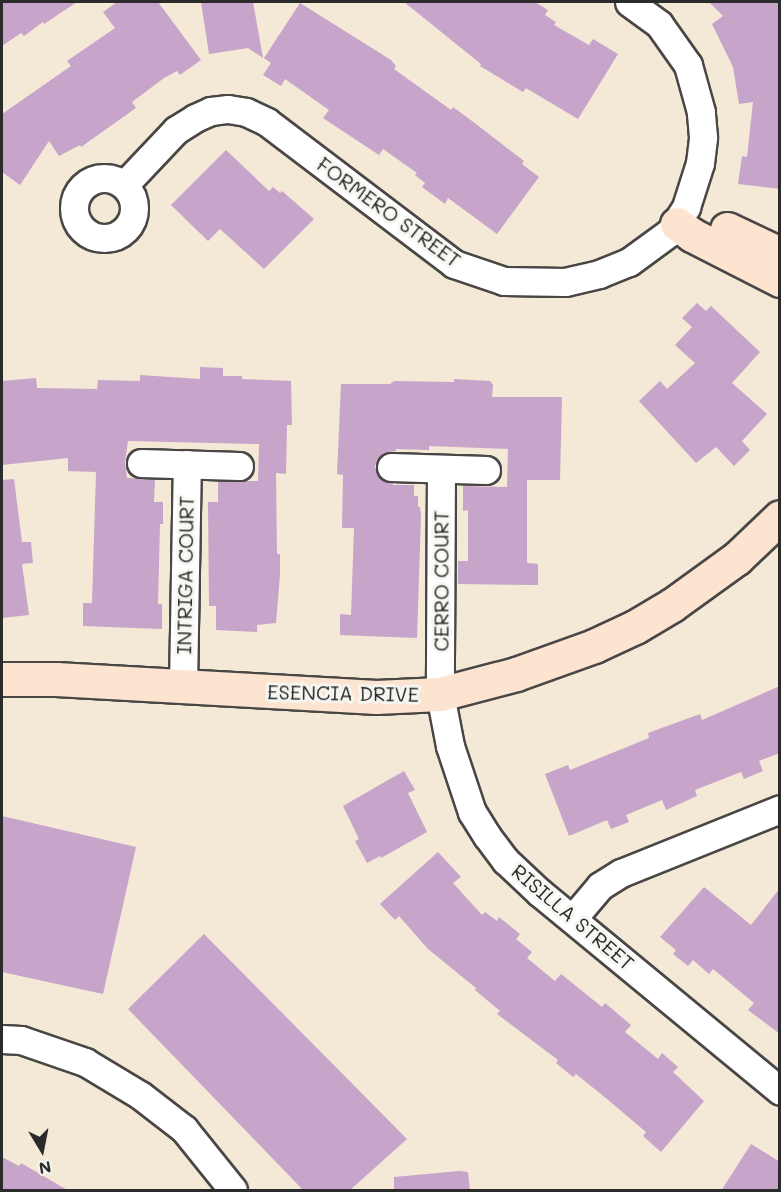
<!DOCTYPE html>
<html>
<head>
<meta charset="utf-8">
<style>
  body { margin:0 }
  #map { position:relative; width:781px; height:1192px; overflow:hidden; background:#f4e8d6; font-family:Mali,sans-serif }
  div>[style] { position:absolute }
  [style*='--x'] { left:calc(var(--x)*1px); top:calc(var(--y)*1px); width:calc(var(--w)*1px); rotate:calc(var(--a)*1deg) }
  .building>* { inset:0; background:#c7a4c9 }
  .roads { filter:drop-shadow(2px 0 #494745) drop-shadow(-2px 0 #494745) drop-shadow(0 2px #494745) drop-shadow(0 -2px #494745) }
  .street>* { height:27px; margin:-13.5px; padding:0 13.5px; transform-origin:13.5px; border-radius:13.5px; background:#fff }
  .street>.ring { margin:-13.5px; padding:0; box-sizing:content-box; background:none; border:27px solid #fff; border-radius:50% }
  .secondary>* { height:33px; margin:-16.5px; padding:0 16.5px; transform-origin:16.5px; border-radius:16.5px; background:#fde4d1 }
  span { translate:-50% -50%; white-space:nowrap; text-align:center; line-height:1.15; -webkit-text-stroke:6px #f6f6f2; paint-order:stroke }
  .street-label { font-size:20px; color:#2b2b2b }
  .frame { position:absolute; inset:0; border:3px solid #2b2b2b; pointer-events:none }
  .north { position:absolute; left:12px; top:1120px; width:60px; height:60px; -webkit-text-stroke:4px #f6f6f2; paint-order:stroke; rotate:170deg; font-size:16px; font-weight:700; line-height:24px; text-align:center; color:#2b2b2b }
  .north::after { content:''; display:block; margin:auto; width:21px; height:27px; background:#2b2b2b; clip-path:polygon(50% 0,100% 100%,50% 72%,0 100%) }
</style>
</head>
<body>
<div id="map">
  <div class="building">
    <div style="clip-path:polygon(2px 2px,77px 2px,44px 24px,43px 22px,24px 36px,21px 33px,2px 46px)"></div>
    <div style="clip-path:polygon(117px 2px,158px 2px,201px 60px,180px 75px,177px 71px,164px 78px,132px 102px,136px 108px,81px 147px,80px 145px,59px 156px,49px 141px,20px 185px,2px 172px,2px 114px,71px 66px,67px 61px,115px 28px,103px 12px)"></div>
    <div style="clip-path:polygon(201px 2px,253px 2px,263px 58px,248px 48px,209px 54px)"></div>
    <div style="clip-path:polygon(404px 2px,535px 2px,548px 10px,545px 15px,556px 22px,554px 25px,589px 45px,593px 39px,618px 54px,578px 119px,526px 88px,523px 92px,480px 66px,481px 64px)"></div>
    <div style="clip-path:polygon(709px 2px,780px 2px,780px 189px,738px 184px,742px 156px,747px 157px,753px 102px,739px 104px,733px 67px,712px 24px,723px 16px)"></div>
    <div style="clip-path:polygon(300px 3px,391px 60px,396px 66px,394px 69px,451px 110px,453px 107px,472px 121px,524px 161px,522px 164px,539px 177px,497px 234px,448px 198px,445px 204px,422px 187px,425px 183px,415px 175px,417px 173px,383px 149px,379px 155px,323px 118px,329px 110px,285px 79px,281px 86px,263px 75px,271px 63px,264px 58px)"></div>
    <div style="clip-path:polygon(226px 150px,269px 191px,273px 187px,280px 193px,282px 191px,314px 219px,264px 269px,220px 229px,208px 241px,171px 205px)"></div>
    <div style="clip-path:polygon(697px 303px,706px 311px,711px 306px,760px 352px,732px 383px,767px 414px,742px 441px,750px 450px,734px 466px,716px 447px,696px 463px,639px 401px,660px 381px,667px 389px,695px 363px,675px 345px,692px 327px,682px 318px)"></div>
    <div style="clip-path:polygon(200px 367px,223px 368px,223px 376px,242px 376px,242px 379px,291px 381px,292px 425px,287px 425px,286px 474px,276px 473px,277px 554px,280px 554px,280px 575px,276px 623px,257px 625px,257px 632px,216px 630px,216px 606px,209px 606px,208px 502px,218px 502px,218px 481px,258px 481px,259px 444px,128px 441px,125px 463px,127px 478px,155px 479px,154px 502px,163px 502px,163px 524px,160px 524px,158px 604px,162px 604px,162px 629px,83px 626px,83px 603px,92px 603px,96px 472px,68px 471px,68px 458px,2px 465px,2px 381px,36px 378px,37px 388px,97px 389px,98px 380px,140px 381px,140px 375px,200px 379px)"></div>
    <div style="clip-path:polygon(454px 379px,490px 381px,493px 385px,492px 397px,562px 397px,560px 480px,527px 480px,527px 563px,538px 564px,538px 585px,458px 584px,458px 561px,468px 561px,468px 510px,463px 511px,463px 486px,507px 487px,508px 449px,429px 446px,429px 450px,396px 449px,396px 451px,383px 453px,377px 459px,375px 467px,382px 480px,393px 483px,393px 485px,414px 485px,414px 496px,418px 496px,418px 507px,420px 507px,421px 515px,417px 638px,340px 635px,340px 614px,351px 615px,354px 528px,342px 528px,343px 475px,337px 474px,341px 384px,390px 384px,394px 381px,454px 382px)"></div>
    <div style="clip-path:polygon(14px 479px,22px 542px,31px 542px,33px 563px,22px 564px,29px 615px,2px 618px,2px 480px)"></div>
    <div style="clip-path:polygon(780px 686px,780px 753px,759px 761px,763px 771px,744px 779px,741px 772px,695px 790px,697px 796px,666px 810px,662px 800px,626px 815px,629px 822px,611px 829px,607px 820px,569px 836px,545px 774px,568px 765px,570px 770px,649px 738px,648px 733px,700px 714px,702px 720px)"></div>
    <div style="clip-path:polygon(404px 771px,415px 790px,408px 793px,427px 832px,381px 858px,380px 856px,367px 863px,355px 841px,359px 839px,343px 806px)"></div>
    <div style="clip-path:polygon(2px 816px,136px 847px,103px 994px,2px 972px)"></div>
    <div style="clip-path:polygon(438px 852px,461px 877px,453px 883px,482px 915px,485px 912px,497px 921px,499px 917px,520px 934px,516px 939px,532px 952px,527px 958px,555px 981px,561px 974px,602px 1007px,605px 1003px,631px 1025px,625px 1032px,658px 1059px,662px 1053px,678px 1067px,673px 1072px,704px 1101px,661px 1152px,643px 1136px,646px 1132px,607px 1099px,576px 1074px,573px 1077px,556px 1063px,558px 1060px,497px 1014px,500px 1011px,475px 990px,476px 988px,428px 949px,399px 916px,395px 920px,380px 904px)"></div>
    <div style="clip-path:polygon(704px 887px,751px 925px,780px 888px,780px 1034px,748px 1010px,754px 1003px,713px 969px,709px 974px,693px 960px,688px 966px,673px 954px,676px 950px,660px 937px)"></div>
    <div style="clip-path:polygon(204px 934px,407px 1139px,349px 1191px,304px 1191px,128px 1009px)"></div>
    <div style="clip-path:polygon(751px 1144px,780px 1162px,780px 1191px,721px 1191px)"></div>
    <div style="clip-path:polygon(2px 1157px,19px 1166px,21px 1163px,69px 1191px,2px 1191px)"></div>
    <div style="clip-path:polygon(459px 1171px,468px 1172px,470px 1191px,394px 1191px,394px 1177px)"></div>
  </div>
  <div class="roads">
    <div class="street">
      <div class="ring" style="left:74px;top:178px;width:33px;height:33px"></div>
      <div style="--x:124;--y:185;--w:76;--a:-46.6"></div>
      <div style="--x:176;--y:130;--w:22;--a:-32"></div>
      <div style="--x:195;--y:118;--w:17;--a:-24"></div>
      <div style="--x:211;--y:111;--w:17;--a:-7"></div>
      <div style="--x:228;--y:109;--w:18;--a:9"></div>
      <div style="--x:246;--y:112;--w:23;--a:25"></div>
      <div style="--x:267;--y:122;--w:235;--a:37.2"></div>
      <div style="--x:454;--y:264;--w:53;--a:18.8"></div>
      <div style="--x:504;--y:281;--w:61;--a:0.9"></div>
      <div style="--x:565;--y:282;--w:35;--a:-13"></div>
      <div style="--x:599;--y:274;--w:32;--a:-22"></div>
      <div style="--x:629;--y:262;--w:51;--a:-36.2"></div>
      <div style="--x:670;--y:232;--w:30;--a:-57"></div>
      <div style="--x:686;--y:207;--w:46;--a:-72.3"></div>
      <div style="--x:700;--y:163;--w:26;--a:-83"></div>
      <div style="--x:703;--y:137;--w:25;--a:-95"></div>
      <div style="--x:701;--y:112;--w:49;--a:-105.5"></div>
      <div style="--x:688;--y:65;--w:50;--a:-125.3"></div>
      <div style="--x:659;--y:24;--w:37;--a:-144"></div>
      <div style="--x:141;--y:463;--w:98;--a:1.8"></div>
      <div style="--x:391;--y:467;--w:95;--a:1.8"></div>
      <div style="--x:441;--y:469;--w:225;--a:90.3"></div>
      <div style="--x:440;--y:694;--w:53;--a:79.1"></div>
      <div style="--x:450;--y:746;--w:70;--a:71.6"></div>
      <div style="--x:472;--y:812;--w:28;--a:58"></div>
      <div style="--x:487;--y:836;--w:31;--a:53"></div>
      <div style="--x:506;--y:861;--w:45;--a:43.2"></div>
      <div style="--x:539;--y:892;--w:313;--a:39.5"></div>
      <div style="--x:183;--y:686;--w:222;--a:-89"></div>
      <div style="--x:573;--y:918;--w:42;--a:-49.8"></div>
      <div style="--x:600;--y:886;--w:25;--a:-32"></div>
      <div style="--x:621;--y:873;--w:171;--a:-21.9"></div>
      <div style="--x:2;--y:1039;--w:19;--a:3"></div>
      <div style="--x:21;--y:1040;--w:68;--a:19"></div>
      <div style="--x:85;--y:1062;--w:64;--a:31"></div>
      <div style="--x:140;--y:1095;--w:56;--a:37.7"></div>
      <div style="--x:184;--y:1129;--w:78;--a:51.2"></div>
    </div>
    <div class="secondary">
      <div style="--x:677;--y:224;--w:19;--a:36"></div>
      <div style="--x:692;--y:235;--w:99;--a:27.1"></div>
      <div style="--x:727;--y:229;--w:59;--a:25.3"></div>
      <div style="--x:2;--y:679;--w:54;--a:0"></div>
      <div style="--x:56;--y:679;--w:321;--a:3.2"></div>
      <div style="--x:376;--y:697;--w:64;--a:-2.7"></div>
      <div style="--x:440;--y:694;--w:79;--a:-14.7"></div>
      <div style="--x:516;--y:674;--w:83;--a:-19.7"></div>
      <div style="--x:594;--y:646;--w:45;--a:-24.9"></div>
      <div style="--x:635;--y:627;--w:43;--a:-30.7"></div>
      <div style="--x:672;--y:605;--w:80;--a:-35.9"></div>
      <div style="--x:737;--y:558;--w:59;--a:-43.6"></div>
    </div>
  </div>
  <div class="street-label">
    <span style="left:389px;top:212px;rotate:36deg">FORMERO STREET</span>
    <span style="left:185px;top:575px;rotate:-89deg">INTRIGA COURT</span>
    <span style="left:441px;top:581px;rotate:-90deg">CERRO COURT</span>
    <span style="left:343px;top:693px;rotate:1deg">ESENCIA DRIVE</span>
    <span style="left:573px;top:917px;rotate:40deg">RISILLA STREET</span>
  </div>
  <div class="frame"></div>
  <div class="north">N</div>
</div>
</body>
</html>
